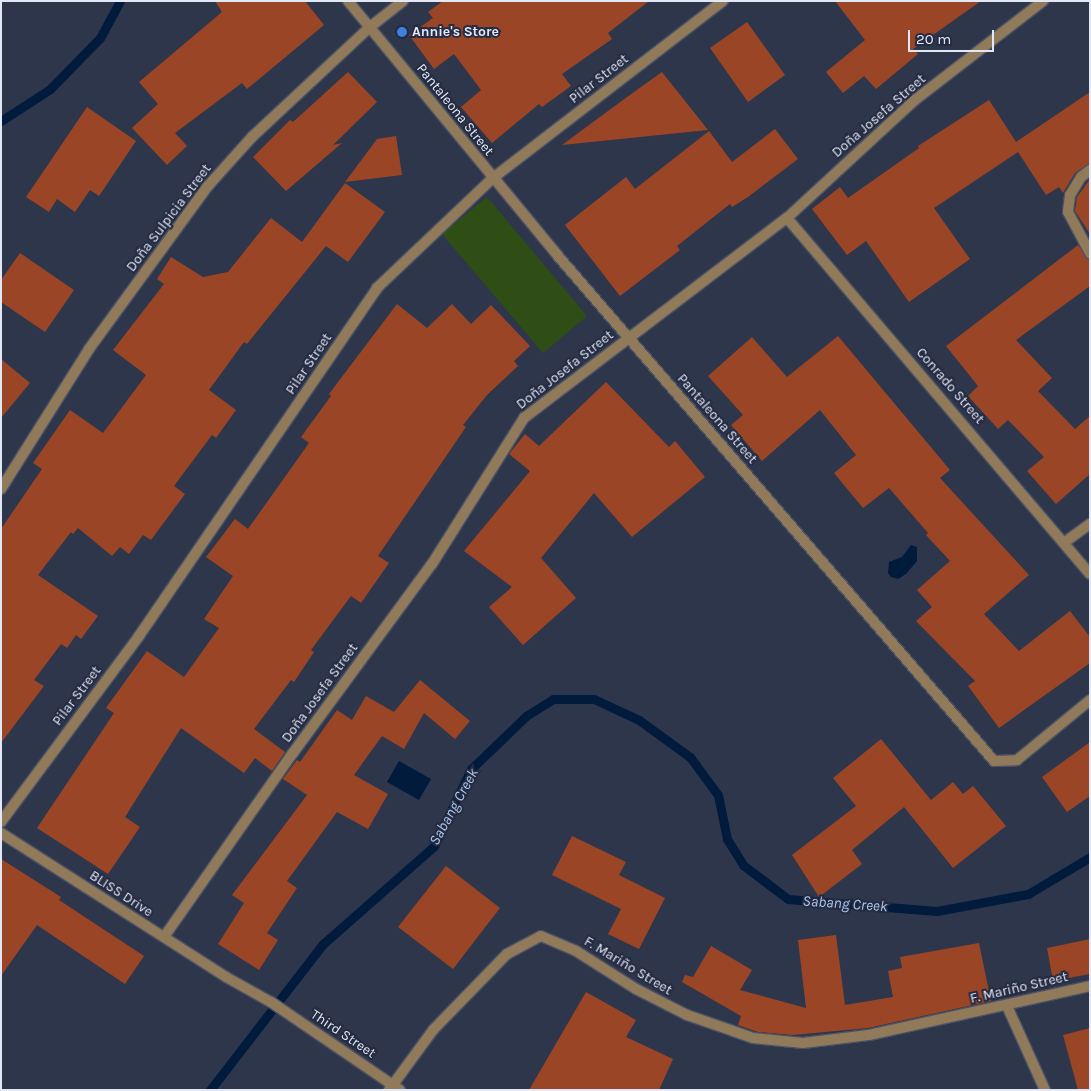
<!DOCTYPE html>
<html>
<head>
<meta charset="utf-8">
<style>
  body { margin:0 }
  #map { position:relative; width:1091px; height:1091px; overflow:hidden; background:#2e364b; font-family:Karla,sans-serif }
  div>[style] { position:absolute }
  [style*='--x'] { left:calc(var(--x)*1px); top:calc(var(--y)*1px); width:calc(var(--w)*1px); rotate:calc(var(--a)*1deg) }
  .green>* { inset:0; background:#2f4e15 }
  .water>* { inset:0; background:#011b3d }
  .stream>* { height:9px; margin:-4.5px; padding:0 4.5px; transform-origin:4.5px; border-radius:4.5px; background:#011b3d }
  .building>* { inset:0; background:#9a4626 }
  .roads { filter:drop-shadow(1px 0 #4b5266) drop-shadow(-1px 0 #4b5266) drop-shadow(0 1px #4b5266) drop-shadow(0 -1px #4b5266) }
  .minor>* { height:10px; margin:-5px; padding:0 5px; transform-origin:5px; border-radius:5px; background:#917a59 }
  .dots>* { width:14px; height:14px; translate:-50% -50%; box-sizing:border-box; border:2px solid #252b41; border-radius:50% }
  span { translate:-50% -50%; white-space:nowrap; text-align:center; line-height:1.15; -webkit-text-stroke:4px #252b41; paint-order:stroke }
  .poi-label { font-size:14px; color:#e2e8f6; font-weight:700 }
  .left { translate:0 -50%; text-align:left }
  .street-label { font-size:14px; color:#e2e8f6 }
  .water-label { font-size:15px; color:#abc7ec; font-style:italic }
  .frame { position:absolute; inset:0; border:2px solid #e2e8f6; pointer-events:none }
  .scale { position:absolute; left:908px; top:30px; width:86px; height:22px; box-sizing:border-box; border:2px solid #e2e8f6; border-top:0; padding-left:6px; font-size:15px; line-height:18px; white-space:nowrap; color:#e2e8f6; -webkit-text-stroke:4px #252b41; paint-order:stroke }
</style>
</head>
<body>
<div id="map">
  <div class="green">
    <div style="clip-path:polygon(487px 197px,587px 316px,543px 353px,442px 234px)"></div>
  </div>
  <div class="water">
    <div style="clip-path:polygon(911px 545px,917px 547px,917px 561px,906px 574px,898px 579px,891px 577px,888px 573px,889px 562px,902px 557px)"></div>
    <div style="clip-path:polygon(399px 761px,431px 779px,419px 800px,387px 782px)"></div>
  </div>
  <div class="stream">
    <div style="--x:1;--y:121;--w:59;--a:-33.1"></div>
    <div style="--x:50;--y:89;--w:71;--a:-45.6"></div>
    <div style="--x:100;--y:38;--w:42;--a:-61.6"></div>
    <div style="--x:210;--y:1090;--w:185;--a:-52.3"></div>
    <div style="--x:323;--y:944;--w:148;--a:-41.4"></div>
    <div style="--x:434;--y:846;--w:85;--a:-64.3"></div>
    <div style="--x:471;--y:769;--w:76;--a:-43.9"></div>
    <div style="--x:526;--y:716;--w:32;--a:-32"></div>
    <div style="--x:553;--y:699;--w:41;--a:0"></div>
    <div style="--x:594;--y:699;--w:50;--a:25"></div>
    <div style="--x:639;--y:720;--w:63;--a:36"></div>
    <div style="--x:690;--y:757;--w:47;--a:53.6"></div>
    <div style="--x:718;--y:795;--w:45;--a:78.4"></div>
    <div style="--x:727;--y:839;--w:31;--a:58"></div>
    <div style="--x:743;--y:865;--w:56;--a:37.1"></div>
    <div style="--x:788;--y:899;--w:149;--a:4.6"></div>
    <div style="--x:937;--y:911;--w:93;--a:-10.6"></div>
    <div style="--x:1028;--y:894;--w:72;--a:-30.8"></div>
  </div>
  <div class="building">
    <div style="clip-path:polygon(215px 1px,305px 1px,324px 25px,247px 89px,242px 83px,175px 133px,187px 146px,167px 165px,132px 128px,158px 104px,139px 82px,222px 12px)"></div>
    <div style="clip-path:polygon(443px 1px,649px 1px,608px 33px,612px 39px,562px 74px,571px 86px,542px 107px,539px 104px,492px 143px,461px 107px,481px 90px,454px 54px,434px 69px,409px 35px,433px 18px,428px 12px)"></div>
    <div style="clip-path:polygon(835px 1px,981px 1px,913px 49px,918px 54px,876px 89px,864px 76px,843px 93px,826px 72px,865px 40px)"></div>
    <div style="clip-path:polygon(747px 22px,785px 75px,748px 102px,710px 48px)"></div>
    <div style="clip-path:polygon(348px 72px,377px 102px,333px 145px,342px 143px,286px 191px,253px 157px,290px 120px,293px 122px)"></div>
    <div style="clip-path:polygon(662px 72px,708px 130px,562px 145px,627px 97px)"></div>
    <div style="clip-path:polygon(1090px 92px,1090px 163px,1075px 173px,1063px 193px,1059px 187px,1046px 195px,1018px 152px,934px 208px,970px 259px,909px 302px,866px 241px,847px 255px,812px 209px,840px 187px,848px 198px,919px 148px,918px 146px,989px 100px,1016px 142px)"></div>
    <div style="clip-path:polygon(87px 107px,136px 141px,99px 196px,90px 190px,75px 212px,57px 199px,49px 212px,26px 197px)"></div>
    <div style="clip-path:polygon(775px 129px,798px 159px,748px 197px,732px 207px,730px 204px,677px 246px,680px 250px,620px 296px,565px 225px,626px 177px,635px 189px,709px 131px,732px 162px)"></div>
    <div style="clip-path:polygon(396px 136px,402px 175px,345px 182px,377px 139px)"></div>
    <div style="clip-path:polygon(1090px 179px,1090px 234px,1075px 211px,1077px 197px)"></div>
    <div style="clip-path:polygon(345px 183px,385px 212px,348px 262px,326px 246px,247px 344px,244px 342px,209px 390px,236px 410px,216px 438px,212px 435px,174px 486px,185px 494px,151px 540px,143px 535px,129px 554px,120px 547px,112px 556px,78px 528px,73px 534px,71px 532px,38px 575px,98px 616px,81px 639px,76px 635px,67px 648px,61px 644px,34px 680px,44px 686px,1px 743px,1px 529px,42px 469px,33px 463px,70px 410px,103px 433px,146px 375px,113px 350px,164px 284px,157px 279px,171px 257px,203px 277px,228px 272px,271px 218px,302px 242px)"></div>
    <div style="clip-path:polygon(1078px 245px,1090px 260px,1090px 286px,1016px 340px,1052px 378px,1038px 391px,1075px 429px,1090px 416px,1090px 474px,1056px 504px,1027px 471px,1044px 457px,1008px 420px,998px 429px,968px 396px,978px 386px,946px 346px)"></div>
    <div style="clip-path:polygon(20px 253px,74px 290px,45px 332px,1px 302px,1px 280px)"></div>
    <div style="clip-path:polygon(397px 304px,427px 328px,452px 304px,471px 324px,491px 305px,530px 346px,514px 361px,518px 366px,487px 395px,463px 425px,466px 427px,378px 556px,389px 563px,361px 603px,351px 596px,311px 650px,314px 652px,294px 682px,291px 680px,254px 729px,285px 752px,272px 771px,255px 758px,244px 773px,181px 728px,125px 817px,140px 827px,108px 874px,37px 828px,114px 713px,106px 708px,147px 651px,184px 677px,219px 628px,204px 619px,233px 576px,206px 557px,235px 519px,248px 529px,309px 443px,301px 437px,331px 396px,329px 394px)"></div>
    <div style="clip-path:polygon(838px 336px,950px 470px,940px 478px,1029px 575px,984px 614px,1019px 651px,1070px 611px,1090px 637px,1090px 663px,999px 728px,968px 686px,975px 681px,916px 621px,932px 607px,917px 590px,950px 561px,926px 535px,928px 533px,889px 488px,863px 508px,834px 473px,856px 455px,820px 410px,762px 461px,731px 425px,743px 415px,708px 376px,752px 337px,787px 377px)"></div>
    <div style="clip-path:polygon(1px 359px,30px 383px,1px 418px)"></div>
    <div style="clip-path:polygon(606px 382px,669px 447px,675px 441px,705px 477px,632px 537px,594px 493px,541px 558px,576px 598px,523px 645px,489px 607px,512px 587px,464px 551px,530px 471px,509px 454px,525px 434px,539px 446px)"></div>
    <div style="clip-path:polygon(420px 680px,470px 721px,455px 739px,424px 713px,404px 749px,382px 736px,354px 775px,388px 794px,368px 829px,337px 812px,287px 881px,297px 888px,267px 933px,278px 940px,259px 970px,218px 944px,244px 903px,232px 895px,307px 795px,283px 779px,297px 760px,300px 762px,337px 710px,352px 720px,366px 696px,394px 712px)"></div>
    <div style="clip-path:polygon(881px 739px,931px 800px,953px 782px,963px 794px,973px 786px,1006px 826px,953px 868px,904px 807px,852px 850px,862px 864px,819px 897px,792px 855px,856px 806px,833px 778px)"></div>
    <div style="clip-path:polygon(1090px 742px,1090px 796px,1067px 812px,1042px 777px)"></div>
    <div style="clip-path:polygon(572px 836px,626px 862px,619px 875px,665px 898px,639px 949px,608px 934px,621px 909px,552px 875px)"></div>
    <div style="clip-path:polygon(1px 859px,61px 897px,59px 900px,144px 956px,125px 984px,37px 925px,1px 976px)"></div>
    <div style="clip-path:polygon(446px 866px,500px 908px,453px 969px,398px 927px)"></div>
    <div style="clip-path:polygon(836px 935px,845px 1005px,893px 997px,888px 971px,902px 968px,900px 957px,979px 943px,991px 1001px,868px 1028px,793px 1035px,758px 1032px,738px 1025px,741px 1016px,682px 982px,685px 975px,693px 977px,711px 946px,752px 970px,740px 990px,806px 1008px,798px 940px)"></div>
    <div style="clip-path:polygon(1090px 939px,1090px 974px,1053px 981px,1047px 948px)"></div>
    <div style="clip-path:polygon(586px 992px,636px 1020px,626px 1037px,673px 1059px,659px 1090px,529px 1090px)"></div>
    <div style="clip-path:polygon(1090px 1028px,1090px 1090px,1078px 1090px,1063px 1035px)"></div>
  </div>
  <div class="roads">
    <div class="minor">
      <div style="--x:348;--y:1;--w:330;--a:50.5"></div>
      <div style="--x:558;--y:256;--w:667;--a:49.19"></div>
      <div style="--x:994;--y:761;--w:23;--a:-2"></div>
      <div style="--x:1017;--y:760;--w:94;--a:-39.4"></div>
      <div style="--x:1090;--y:170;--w:11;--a:142"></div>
      <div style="--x:1081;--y:177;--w:21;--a:121"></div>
      <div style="--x:1070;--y:195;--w:17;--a:97"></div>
      <div style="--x:1068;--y:212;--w:47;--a:61.8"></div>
      <div style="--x:787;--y:218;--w:467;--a:49.6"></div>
      <div style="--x:1;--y:489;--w:165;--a:-57.8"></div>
      <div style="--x:89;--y:349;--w:202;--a:-53.9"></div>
      <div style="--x:208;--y:186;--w:66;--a:-48.1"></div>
      <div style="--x:252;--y:137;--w:161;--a:-43"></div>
      <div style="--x:370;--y:27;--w:42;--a:-38.2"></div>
      <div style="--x:1065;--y:542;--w:31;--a:-36"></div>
      <div style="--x:1;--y:822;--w:232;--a:-53.4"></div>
      <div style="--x:139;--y:636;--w:422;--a:-55.6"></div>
      <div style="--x:377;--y:288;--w:160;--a:-43.5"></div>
      <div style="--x:493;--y:178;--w:290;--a:-37.6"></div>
      <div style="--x:1;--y:833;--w:267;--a:32.6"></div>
      <div style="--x:226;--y:977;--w:51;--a:29.1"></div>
      <div style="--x:271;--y:1002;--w:156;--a:34.3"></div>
      <div style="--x:164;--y:937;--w:225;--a:-55"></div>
      <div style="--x:293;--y:753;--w:235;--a:-53.7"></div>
      <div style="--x:432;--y:564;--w:173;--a:-57.8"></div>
      <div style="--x:524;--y:418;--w:330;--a:-37.3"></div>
      <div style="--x:787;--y:218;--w:174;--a:-42.7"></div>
      <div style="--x:915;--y:100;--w:162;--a:-37.7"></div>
      <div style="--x:1007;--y:1006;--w:92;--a:65.7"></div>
      <div style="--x:389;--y:1090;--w:74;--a:-53.7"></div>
      <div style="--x:433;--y:1030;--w:106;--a:-45.8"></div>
      <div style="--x:507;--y:954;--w:38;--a:-28"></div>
      <div style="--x:541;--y:936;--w:38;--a:23"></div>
      <div style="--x:576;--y:951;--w:71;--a:32.3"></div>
      <div style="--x:636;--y:989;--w:57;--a:27"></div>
      <div style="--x:687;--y:1015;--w:70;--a:19.2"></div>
      <div style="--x:753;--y:1038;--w:50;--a:5.7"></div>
      <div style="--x:803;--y:1043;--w:66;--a:-6.9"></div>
      <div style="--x:869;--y:1035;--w:226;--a:-12.5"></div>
    </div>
  </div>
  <div class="dots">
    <div style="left:402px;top:32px;background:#3f7fe0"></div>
  </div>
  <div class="poi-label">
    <span class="left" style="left:412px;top:32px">Annie's Store</span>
  </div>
  <div class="street-label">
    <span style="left:599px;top:79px;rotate:-38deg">Pilar Street</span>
    <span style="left:455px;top:110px;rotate:51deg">Pantaleona Street</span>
    <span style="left:879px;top:116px;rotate:-41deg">Doña Josefa Street</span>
    <span style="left:169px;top:218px;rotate:-53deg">Doña Sulpicia Street</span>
    <span style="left:309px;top:364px;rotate:-56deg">Pilar Street</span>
    <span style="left:565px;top:370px;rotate:-38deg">Doña Josefa Street</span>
    <span style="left:950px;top:386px;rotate:49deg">Conrado Street</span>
    <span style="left:717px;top:419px;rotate:49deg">Pantaleona Street</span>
    <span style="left:320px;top:693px;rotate:-54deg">Doña Josefa Street</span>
    <span style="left:77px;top:696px;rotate:-53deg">Pilar Street</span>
    <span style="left:121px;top:894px;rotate:33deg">BLISS Drive</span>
    <span style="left:628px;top:966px;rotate:31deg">F. Mariño Street</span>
    <span style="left:1019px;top:988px;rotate:-13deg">F. Mariño Street</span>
    <span style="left:343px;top:1034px;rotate:34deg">Third Street</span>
  </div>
  <div class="water-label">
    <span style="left:454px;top:807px;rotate:-61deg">Sabang Creek</span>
    <span style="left:845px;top:904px;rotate:4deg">Sabang Creek</span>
  </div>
  <div class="frame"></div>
  <div class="scale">20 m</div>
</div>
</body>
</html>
